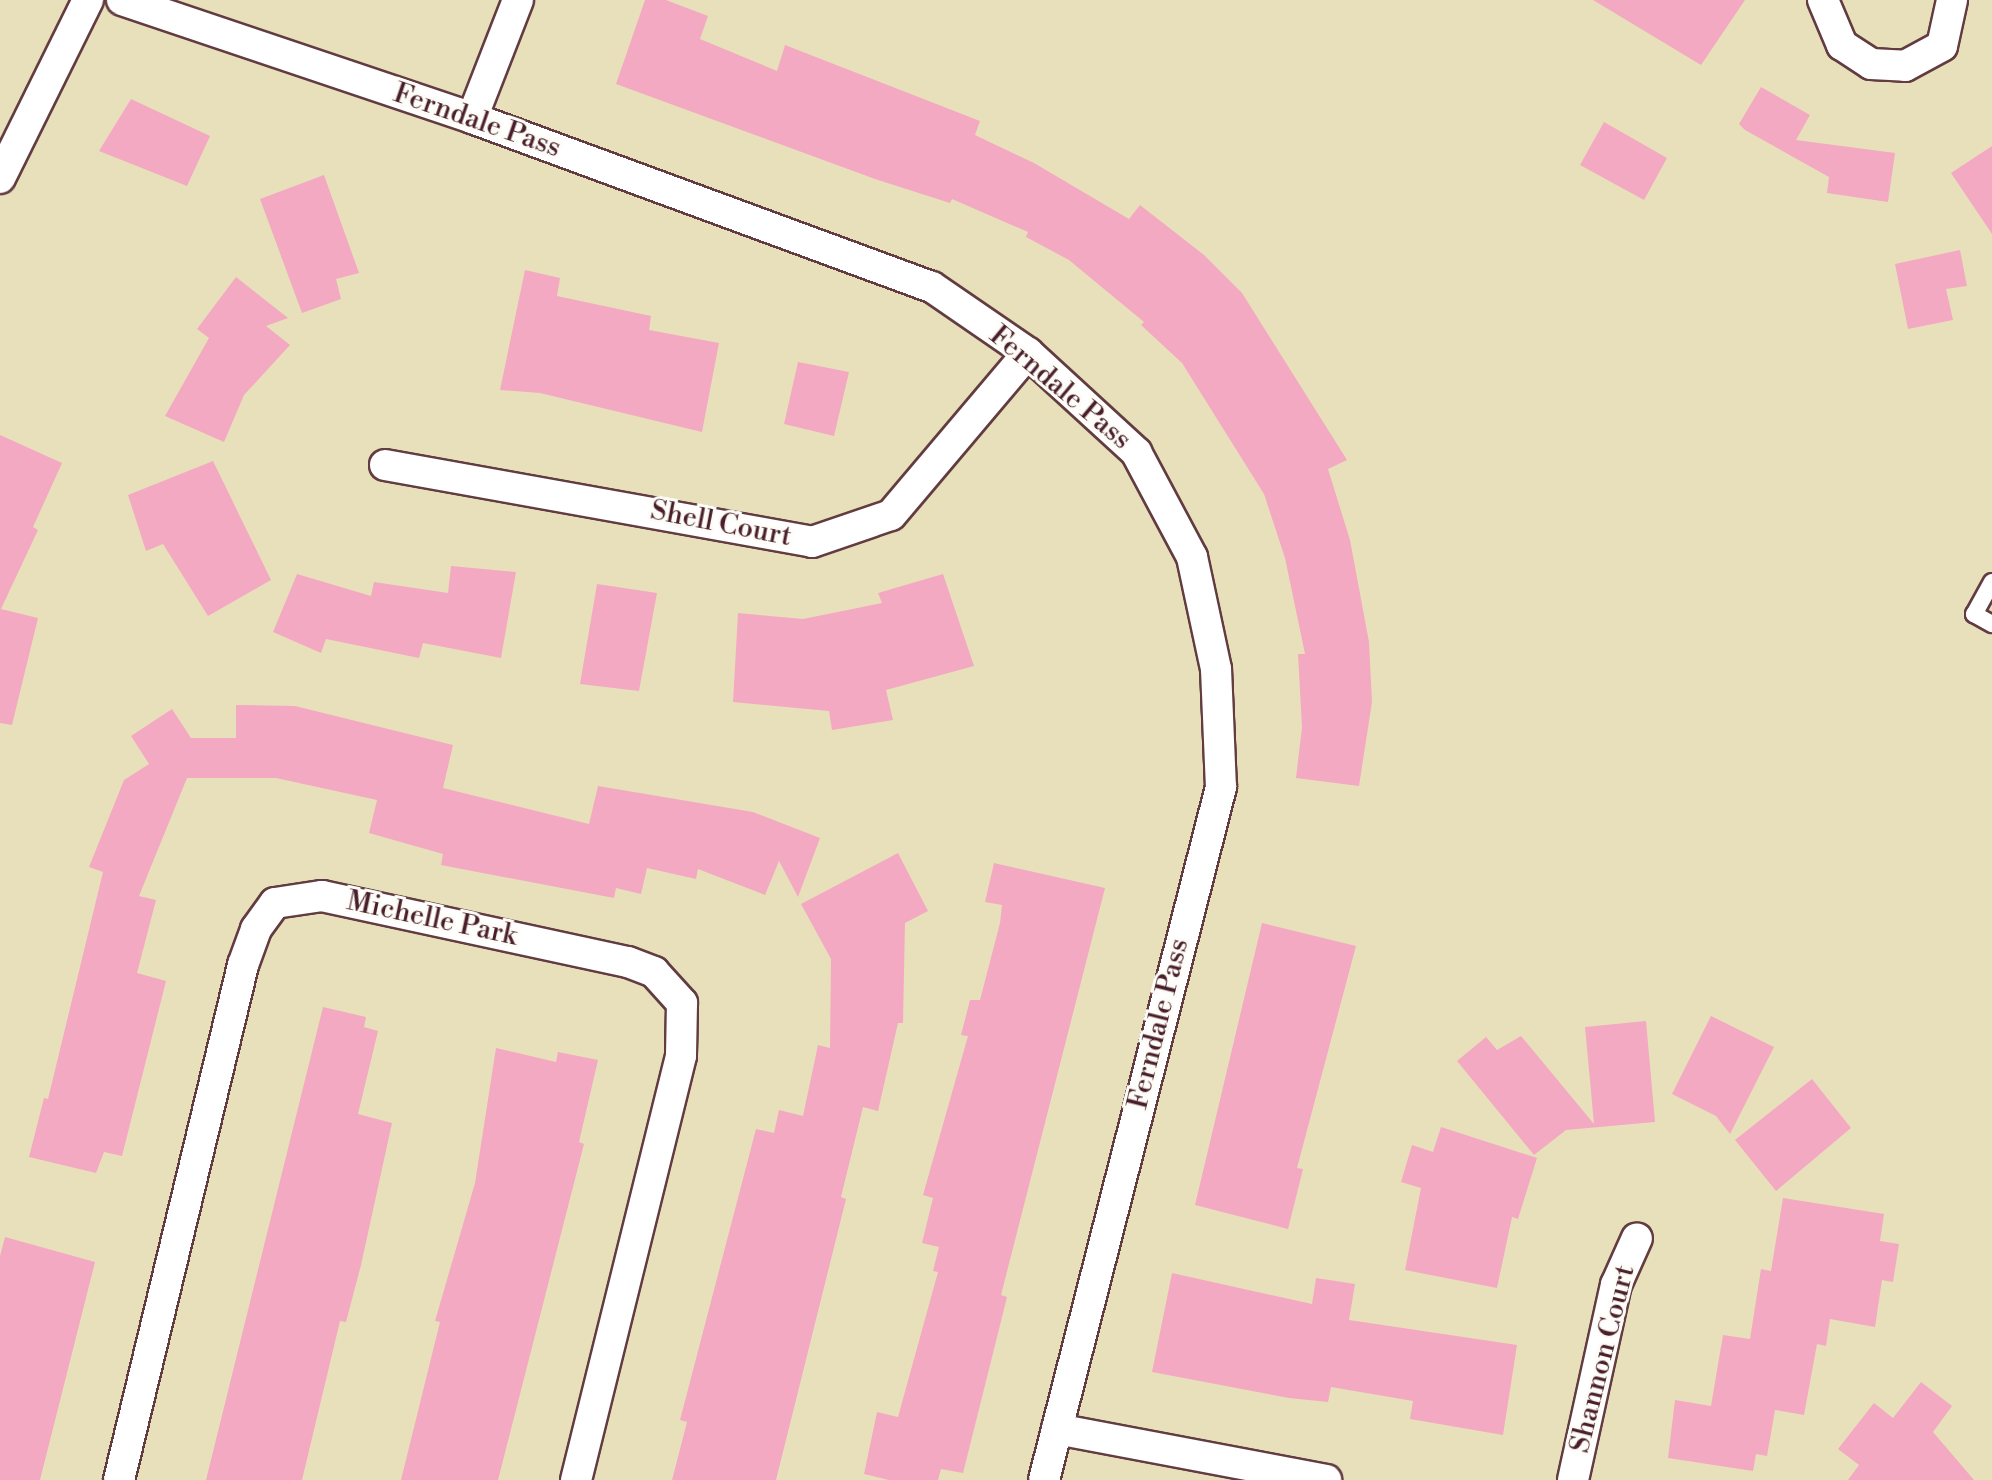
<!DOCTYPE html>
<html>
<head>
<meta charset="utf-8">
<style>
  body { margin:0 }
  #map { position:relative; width:1992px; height:1480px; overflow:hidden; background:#e8e0bb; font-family:"Libre Bodoni",serif }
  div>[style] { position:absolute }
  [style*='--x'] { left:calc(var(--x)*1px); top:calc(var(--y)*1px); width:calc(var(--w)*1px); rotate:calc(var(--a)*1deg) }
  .building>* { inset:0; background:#f3a9c2 }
  .roads { filter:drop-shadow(2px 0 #623c41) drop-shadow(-2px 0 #623c41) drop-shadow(0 2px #623c41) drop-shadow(0 -2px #623c41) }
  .lane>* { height:16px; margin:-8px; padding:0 8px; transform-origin:8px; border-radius:8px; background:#fff }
  .street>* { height:30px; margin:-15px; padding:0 15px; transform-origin:15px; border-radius:15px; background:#fff }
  span { translate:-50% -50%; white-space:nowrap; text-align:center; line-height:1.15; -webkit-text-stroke:6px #fdfcf7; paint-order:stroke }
  .street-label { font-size:28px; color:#4a1f2b }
</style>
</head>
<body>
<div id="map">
  <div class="building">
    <div style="clip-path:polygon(645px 0,666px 0,708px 16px,700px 39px,777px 71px,785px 45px,980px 121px,975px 135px,1034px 163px,1129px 219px,1140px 205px,1204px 255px,1242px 293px,1347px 460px,1328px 469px,1350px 540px,1369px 642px,1372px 702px,1359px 786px,1296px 778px,1302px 727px,1298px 654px,1305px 654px,1285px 558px,1264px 494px,1182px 363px,1141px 325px,1144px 322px,1069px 260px,1026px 237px,1028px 232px,952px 199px,950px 203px,875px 179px,616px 84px)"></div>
    <div style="clip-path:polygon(1593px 0,1745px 0,1701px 65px)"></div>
    <div style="clip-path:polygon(1761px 87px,1810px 115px,1796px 140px,1895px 153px,1888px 202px,1827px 193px,1829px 177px,1745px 130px,1739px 124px)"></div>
    <div style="clip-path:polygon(131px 99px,210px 136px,187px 186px,99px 151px)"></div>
    <div style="clip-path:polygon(1604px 122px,1667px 158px,1644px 200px,1580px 165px)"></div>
    <div style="clip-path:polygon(1992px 146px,1992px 234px,1951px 173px)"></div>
    <div style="clip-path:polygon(324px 175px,359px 273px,336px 279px,341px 299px,302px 313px,260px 199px)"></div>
    <div style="clip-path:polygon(1960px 250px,1967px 286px,1946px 289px,1953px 320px,1908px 329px,1895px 264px)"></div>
    <div style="clip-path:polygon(525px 270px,560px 278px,557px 296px,651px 316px,649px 330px,719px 343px,702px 432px,540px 393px,500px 390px)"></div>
    <div style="clip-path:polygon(236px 277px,288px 318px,266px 326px,290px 345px,244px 395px,224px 442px,165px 416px,209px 338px,197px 329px)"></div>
    <div style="clip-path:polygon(798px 362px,849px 372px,834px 436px,784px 424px)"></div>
    <div style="clip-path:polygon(0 435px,62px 463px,33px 527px,38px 530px,1px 609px,38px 618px,12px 725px,0 723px)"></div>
    <div style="clip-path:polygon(213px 461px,271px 580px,208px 616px,163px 544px,146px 551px,128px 495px)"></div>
    <div style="clip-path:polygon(451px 566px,516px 572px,501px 658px,423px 643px,419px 658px,326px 639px,321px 653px,273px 632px,297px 574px,371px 596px,374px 582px,448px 593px)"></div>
    <div style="clip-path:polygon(943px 574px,974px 666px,886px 690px,893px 720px,832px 730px,829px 711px,733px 702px,738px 613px,803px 619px,882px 603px,878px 593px)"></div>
    <div style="clip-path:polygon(597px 584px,657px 593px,639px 691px,580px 684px)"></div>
    <div style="clip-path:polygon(236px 705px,295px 706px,453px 745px,443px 788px,589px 824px,598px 786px,753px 812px,820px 838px,798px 897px,779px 861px,765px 895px,698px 869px,696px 879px,647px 868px,641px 894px,616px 888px,614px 898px,441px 865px,443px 854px,369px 833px,377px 800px,276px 778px,187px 778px,139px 896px,156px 900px,137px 973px,166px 981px,122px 1156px,104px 1152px,96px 1173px,29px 1157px,44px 1098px,48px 1099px,103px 872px,89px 867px,124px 780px,149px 764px,131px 736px,172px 709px,191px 738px,236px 738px)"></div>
    <div style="clip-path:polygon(898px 853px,928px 911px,905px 923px,903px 1023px,898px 1023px,878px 1111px,863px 1107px,841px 1197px,846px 1199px,776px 1480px,672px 1480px,687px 1422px,680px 1420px,756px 1129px,774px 1133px,779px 1110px,803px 1116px,818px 1045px,830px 1048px,831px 959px,801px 904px)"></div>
    <div style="clip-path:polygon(994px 863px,1105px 888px,1001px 1295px,1007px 1297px,963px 1473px,941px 1469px,938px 1480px,889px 1480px,864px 1474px,877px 1412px,898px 1417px,938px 1272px,933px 1271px,939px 1247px,922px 1243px,933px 1198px,923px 1195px,968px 1036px,961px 1035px,970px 1000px,980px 1000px,1000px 923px,1002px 905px,985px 902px)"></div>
    <div style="clip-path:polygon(1262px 923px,1356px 946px,1297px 1168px,1303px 1169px,1288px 1229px,1195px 1205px)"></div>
    <div style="clip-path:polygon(323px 1007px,366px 1017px,364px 1027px,378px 1031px,358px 1114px,392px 1123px,361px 1265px,346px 1322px,340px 1321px,302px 1480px,206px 1480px)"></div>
    <div style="clip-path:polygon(1711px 1016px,1774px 1047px,1730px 1134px,1716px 1116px,1672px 1094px)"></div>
    <div style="clip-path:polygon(1646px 1021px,1655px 1122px,1566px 1130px,1534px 1155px,1457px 1061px,1486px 1037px,1497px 1050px,1521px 1036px,1594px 1124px,1585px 1027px)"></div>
    <div style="clip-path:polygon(496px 1048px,556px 1062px,558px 1052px,598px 1060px,579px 1142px,584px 1144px,498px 1480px,401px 1480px,440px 1322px,435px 1321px,475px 1183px)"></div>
    <div style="clip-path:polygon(1812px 1079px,1851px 1128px,1776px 1191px,1735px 1140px)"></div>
    <div style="clip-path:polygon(1441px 1127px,1537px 1158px,1518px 1219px,1512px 1217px,1497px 1288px,1405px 1270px,1421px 1188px,1401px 1182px,1412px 1145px,1433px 1152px)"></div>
    <div style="clip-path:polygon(1783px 1198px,1884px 1214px,1880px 1241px,1899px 1244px,1893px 1282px,1882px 1280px,1875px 1327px,1830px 1319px,1826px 1346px,1817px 1344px,1804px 1415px,1775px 1410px,1767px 1456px,1756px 1454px,1753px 1471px,1668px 1458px,1675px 1400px,1711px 1406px,1723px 1335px,1750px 1339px,1761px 1269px,1771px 1271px)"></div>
    <div style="clip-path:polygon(5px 1237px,95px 1262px,40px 1480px,0 1480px,0 1256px)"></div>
    <div style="clip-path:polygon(1172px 1273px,1312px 1304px,1316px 1278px,1355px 1284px,1349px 1320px,1517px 1345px,1503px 1435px,1410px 1419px,1413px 1401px,1331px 1387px,1328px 1402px,1289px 1398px,1152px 1372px)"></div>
    <div style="clip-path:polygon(1921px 1382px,1952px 1406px,1933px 1432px,1974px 1480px,1848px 1480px,1859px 1465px,1838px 1449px,1874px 1403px,1893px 1418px)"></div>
  </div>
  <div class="roads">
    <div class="lane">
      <div style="--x:1992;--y:582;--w:37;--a:119"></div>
      <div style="--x:1974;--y:614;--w:21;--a:29"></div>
    </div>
    <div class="street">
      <div style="--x:122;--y:0;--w:369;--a:18.6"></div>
      <div style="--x:472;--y:118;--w:490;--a:20.2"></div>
      <div style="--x:932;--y:287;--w:116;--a:34.5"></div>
      <div style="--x:1028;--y:353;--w:147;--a:42.5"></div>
      <div style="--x:1136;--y:452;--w:119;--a:61.9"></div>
      <div style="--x:1192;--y:557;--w:115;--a:77.9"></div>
      <div style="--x:1216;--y:669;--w:118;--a:87.6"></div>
      <div style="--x:1221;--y:787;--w:715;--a:104.33"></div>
      <div style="--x:1823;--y:0;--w:49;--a:67.1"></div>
      <div style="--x:1842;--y:45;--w:35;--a:33"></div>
      <div style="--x:1871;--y:64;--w:34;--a:3"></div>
      <div style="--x:1905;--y:66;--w:42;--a:-28.4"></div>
      <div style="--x:1942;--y:46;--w:47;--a:-77.7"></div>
      <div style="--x:472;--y:118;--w:127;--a:-68.7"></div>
      <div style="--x:0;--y:178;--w:199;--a:-63.7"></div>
      <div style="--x:385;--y:465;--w:434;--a:10.2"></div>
      <div style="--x:812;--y:542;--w:83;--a:-18.9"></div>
      <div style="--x:891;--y:515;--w:212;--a:-49.8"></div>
      <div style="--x:1057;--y:1429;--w:274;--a:10.7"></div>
      <div style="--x:119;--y:1480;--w:530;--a:-76.46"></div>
      <div style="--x:243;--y:965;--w:38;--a:-70"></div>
      <div style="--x:256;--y:929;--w:32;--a:-54"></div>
      <div style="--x:275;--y:903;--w:48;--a:-8.5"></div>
      <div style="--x:322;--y:896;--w:313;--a:12.2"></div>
      <div style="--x:628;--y:962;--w:28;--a:21"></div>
      <div style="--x:654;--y:972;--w:42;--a:47.9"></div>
      <div style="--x:682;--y:1003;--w:53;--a:91.1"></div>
      <div style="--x:681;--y:1056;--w:437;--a:103.9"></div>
      <div style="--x:1573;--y:1480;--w:200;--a:-77.6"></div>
      <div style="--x:1616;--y:1285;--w:51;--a:-65.9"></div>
    </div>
  </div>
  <div class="street-label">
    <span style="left:477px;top:121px;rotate:19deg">Ferndale Pass</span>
    <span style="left:1060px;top:388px;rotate:40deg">Ferndale Pass</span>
    <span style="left:721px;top:524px;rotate:11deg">Shell Court</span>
    <span style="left:432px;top:919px;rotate:12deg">Michelle Park</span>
    <span style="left:1159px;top:1024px;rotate:-76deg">Ferndale Pass</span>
    <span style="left:1603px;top:1359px;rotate:-76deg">Shannon Court</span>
  </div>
</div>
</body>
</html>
